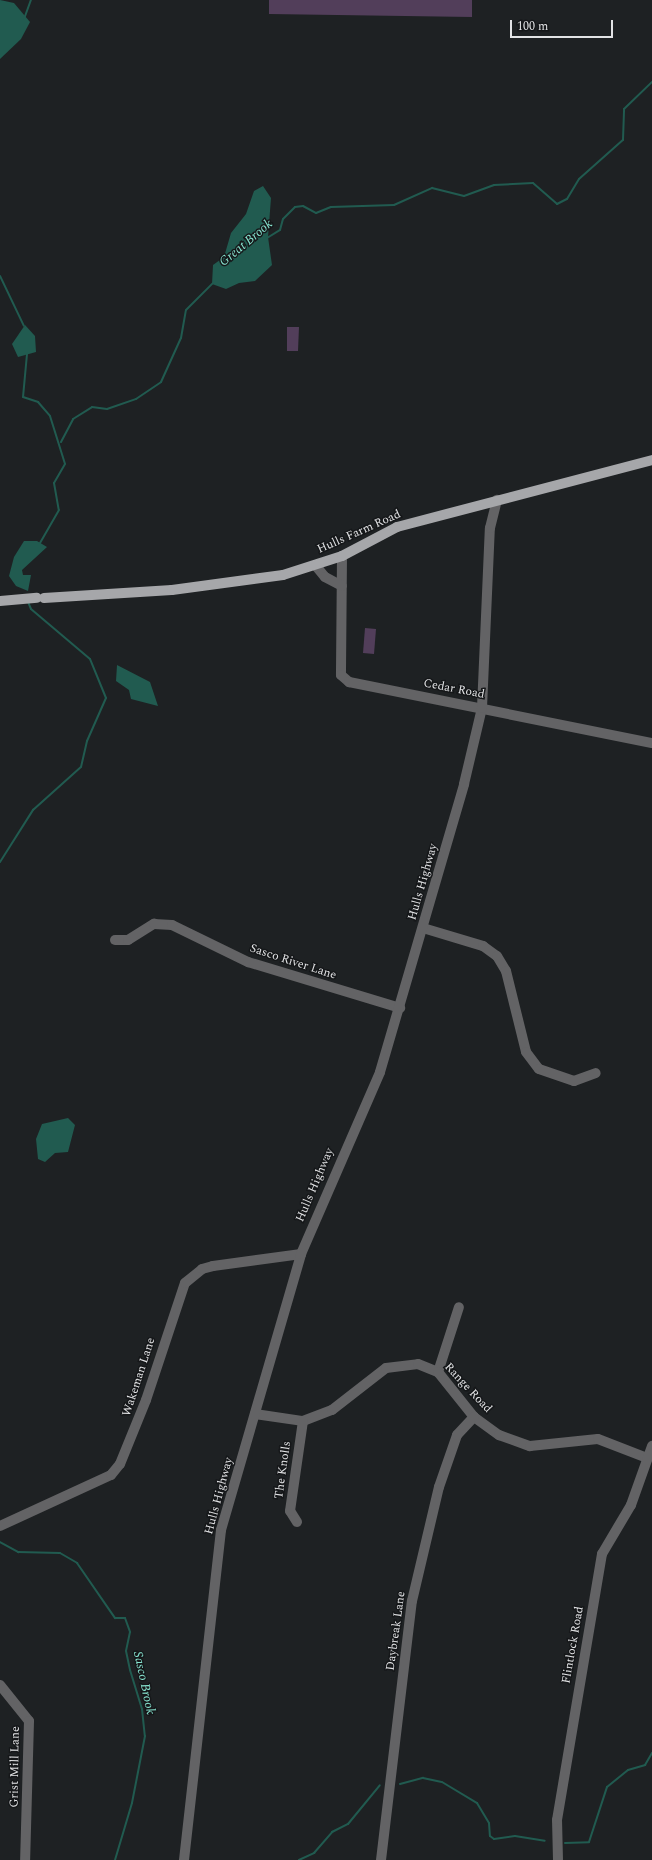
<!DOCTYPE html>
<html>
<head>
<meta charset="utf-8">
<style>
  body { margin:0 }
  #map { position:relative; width:652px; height:1860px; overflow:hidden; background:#1e2123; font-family:Spectral,serif }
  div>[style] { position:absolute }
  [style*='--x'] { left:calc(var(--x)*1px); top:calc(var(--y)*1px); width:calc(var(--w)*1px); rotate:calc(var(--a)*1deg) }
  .green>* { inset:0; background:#523e5a }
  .water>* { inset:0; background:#215b50 }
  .stream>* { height:2px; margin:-1px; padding:0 1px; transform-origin:1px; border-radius:1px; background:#215b50 }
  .minor>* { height:10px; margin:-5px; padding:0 5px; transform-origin:5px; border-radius:5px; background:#636365 }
  .major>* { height:10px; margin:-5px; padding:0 5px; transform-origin:5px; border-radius:5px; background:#a6a7aa }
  span { translate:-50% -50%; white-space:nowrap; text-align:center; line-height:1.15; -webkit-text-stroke:3px #151719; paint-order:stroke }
  .street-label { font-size:12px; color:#e2e3e5 }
  .water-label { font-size:13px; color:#87e3cf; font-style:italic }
  .scale { position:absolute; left:510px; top:20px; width:103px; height:18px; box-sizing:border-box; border:2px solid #e2e3e5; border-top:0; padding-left:5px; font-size:12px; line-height:14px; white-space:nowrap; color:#e2e3e5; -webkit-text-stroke:3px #151719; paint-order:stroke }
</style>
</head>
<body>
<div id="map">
  <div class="green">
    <div style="clip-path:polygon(269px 0,472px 0,472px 17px,269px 14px)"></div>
    <div style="clip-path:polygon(287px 327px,299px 327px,298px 351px,287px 351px)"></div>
    <div style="clip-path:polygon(365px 628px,376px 629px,374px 654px,363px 653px)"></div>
  </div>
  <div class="water">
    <div style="clip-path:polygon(0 0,14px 3px,30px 22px,21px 39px,0 59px)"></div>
    <div style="clip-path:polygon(263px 186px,271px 198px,268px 237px,272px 265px,255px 281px,239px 283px,226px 289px,212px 284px,213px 265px,224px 257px,231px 233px,246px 214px,254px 191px)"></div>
    <div style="clip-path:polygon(25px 325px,35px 336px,36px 352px,18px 357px,12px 344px)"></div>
    <div style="clip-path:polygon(24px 541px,37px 541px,47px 547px,22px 570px,23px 575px,31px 575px,28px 591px,16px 586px,9px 576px,14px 557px)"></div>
    <div style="clip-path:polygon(117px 665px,150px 682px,158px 706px,131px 699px,129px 690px,116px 681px)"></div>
    <div style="clip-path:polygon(68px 1118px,75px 1125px,68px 1152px,55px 1153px,45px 1162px,38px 1159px,36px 1139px,42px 1124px)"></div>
  </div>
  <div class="stream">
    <div style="--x:24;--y:19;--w:20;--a:-70"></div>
    <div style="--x:267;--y:238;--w:15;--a:-32"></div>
    <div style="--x:280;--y:230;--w:11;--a:-75"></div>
    <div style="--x:283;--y:219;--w:17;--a:-45"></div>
    <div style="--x:295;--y:207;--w:8;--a:-7"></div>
    <div style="--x:303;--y:206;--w:15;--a:28"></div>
    <div style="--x:316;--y:213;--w:16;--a:-22"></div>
    <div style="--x:331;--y:207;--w:63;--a:-1.8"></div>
    <div style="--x:394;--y:205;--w:42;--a:-24.1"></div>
    <div style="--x:432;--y:188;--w:33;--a:14"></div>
    <div style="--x:464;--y:196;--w:32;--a:-20"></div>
    <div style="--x:494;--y:185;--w:39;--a:-3"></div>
    <div style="--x:533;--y:183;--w:32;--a:41"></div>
    <div style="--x:557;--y:204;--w:11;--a:-27"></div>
    <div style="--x:567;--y:199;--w:23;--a:-59"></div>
    <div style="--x:579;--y:179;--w:59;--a:-41.6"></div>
    <div style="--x:623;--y:140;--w:31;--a:-88"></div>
    <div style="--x:624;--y:109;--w:39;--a:-44"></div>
    <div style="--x:0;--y:276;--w:55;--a:64.4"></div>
    <div style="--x:27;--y:354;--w:43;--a:95.3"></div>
    <div style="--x:23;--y:397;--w:16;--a:18"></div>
    <div style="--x:38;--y:402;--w:18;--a:49"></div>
    <div style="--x:50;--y:416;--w:50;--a:72.6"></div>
    <div style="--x:65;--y:464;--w:22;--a:120"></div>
    <div style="--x:54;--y:483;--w:27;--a:80"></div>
    <div style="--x:59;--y:510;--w:38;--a:120"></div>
    <div style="--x:61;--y:442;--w:26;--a:-62"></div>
    <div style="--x:73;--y:419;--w:22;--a:-32"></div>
    <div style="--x:92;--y:407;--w:15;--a:8"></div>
    <div style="--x:107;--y:409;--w:31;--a:-19"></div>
    <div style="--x:136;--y:399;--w:30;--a:-34"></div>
    <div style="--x:161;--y:382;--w:48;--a:-65.6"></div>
    <div style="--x:181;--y:338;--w:28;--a:-80"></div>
    <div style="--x:186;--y:310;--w:38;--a:-45"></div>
    <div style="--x:0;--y:862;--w:62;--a:-57.6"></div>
    <div style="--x:33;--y:810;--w:64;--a:-41.9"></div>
    <div style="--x:81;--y:767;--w:27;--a:-77"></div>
    <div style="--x:87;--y:741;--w:47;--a:-66.2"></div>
    <div style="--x:106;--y:698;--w:42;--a:-112.3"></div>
    <div style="--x:90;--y:659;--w:77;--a:-139.7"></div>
    <div style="--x:31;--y:609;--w:8;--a:-113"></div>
    <div style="--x:0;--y:1542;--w:21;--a:29"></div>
    <div style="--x:18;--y:1552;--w:42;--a:1.4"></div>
    <div style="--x:60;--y:1553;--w:20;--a:30"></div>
    <div style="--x:77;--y:1563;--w:67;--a:55.4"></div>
    <div style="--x:115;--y:1618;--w:10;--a:0"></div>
    <div style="--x:125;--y:1618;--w:15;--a:70"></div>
    <div style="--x:130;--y:1632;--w:19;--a:102"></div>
    <div style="--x:126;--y:1651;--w:19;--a:78"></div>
    <div style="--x:130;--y:1670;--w:41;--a:72.9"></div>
    <div style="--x:142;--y:1709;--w:27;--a:84"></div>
    <div style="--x:145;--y:1736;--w:68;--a:101"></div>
    <div style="--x:132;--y:1803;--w:59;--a:106.6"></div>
    <div style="--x:400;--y:1784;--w:24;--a:-15"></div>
    <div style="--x:423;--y:1778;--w:19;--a:12"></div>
    <div style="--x:442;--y:1782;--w:41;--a:31"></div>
    <div style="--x:477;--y:1803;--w:23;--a:59"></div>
    <div style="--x:489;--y:1823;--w:13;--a:86"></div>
    <div style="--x:490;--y:1836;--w:5;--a:37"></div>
    <div style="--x:494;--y:1839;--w:21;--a:-8"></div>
    <div style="--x:515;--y:1836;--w:30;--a:9"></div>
    <div style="--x:565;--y:1843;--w:24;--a:-2"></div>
    <div style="--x:589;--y:1842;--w:58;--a:-71.9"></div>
    <div style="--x:607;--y:1787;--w:27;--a:-39"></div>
    <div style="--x:628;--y:1770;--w:18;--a:-16"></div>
    <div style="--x:645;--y:1765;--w:14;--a:-60"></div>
    <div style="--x:299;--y:1860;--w:17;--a:-25"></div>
    <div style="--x:314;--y:1853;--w:28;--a:-49"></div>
    <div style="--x:332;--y:1832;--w:18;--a:-27"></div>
    <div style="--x:348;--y:1824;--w:50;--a:-50.6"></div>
  </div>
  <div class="minor">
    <div style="--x:342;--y:556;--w:119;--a:90.5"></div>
    <div style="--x:341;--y:675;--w:11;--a:41"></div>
    <div style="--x:349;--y:682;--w:309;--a:11.4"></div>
    <div style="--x:316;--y:566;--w:14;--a:51"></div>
    <div style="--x:325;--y:577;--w:19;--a:28"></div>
    <div style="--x:423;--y:928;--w:63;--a:16.7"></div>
    <div style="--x:483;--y:946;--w:17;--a:36"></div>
    <div style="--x:497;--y:956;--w:17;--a:59"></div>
    <div style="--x:506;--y:971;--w:83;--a:76.1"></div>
    <div style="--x:526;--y:1052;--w:21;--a:53"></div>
    <div style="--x:539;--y:1069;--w:37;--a:19"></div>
    <div style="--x:574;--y:1081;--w:23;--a:-20"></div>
    <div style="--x:115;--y:940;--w:13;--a:0"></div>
    <div style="--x:128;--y:940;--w:31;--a:-32"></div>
    <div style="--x:154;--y:924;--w:18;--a:3"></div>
    <div style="--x:172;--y:925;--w:85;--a:26"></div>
    <div style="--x:248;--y:962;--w:159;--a:16.8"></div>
    <div style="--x:438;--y:1372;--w:68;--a:-72.1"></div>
    <div style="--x:255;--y:1414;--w:49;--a:8.3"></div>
    <div style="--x:303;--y:1421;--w:31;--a:-21"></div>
    <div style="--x:332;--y:1410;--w:68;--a:-37.9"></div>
    <div style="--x:386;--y:1368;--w:32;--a:-7"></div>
    <div style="--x:418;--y:1364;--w:22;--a:22"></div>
    <div style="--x:438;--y:1372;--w:58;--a:51.3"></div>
    <div style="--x:474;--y:1417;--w:31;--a:36"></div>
    <div style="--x:499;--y:1435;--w:33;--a:20"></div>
    <div style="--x:530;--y:1446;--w:68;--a:-5.9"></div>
    <div style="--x:598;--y:1439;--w:53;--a:21.2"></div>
    <div style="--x:297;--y:1522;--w:13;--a:-122"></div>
    <div style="--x:290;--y:1511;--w:91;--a:-81.8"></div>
    <div style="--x:0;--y:1526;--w:122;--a:-24.7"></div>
    <div style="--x:111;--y:1475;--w:14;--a:-51"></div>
    <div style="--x:120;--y:1464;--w:69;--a:-67.9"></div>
    <div style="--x:146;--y:1400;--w:123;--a:-71.6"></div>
    <div style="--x:185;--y:1283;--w:22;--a:-39"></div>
    <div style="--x:202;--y:1269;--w:11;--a:-15"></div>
    <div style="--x:213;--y:1266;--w:89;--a:-7.8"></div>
    <div style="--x:0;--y:1685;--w:46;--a:51.1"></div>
    <div style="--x:29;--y:1721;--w:139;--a:91.6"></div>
    <div style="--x:184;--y:1860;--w:332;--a:-83.6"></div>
    <div style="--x:221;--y:1530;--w:287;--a:-73.8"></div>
    <div style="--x:301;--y:1254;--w:198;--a:-66.5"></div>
    <div style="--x:380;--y:1072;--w:300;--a:-73.7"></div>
    <div style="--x:464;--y:784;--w:78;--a:-76.7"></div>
    <div style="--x:482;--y:708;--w:180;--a:-87.5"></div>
    <div style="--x:490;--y:528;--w:29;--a:-76"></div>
    <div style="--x:381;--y:1860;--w:261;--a:-83.2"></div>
    <div style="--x:412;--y:1601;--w:117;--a:-76.7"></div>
    <div style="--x:439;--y:1487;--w:55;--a:-70.9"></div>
    <div style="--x:457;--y:1435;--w:25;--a:-47"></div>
    <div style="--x:558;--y:1860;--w:40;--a:-91.4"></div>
    <div style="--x:557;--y:1820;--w:270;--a:-80.4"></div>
    <div style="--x:602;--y:1554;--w:57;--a:-59.4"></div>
    <div style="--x:631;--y:1505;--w:63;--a:-70.4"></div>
  </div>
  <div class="major">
    <div style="--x:44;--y:598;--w:128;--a:-3.6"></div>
    <div style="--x:172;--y:590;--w:112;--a:-7.7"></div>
    <div style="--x:283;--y:575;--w:62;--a:-17.9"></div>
    <div style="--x:342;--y:556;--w:62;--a:-27.8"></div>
    <div style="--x:397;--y:527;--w:264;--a:-14.7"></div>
    <div style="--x:0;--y:601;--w:37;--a:-5"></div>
  </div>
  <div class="street-label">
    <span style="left:359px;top:532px;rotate:-24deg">Hulls Farm Road</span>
    <span style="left:454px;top:689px;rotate:11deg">Cedar Road</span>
    <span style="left:423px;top:882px;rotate:-74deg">Hulls Highway</span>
    <span style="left:293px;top:962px;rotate:18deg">Sasco River Lane</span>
    <span style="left:315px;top:1185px;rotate:-67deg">Hulls Highway</span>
    <span style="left:139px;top:1377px;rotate:-72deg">Wakeman Lane</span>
    <span style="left:468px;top:1388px;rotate:47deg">Range Road</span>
    <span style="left:283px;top:1470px;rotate:-82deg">The Knolls</span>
    <span style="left:219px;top:1496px;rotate:-75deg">Hulls Highway</span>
    <span style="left:396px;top:1631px;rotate:-82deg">Daybreak Lane</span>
    <span style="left:573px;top:1645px;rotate:-80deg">Flintlock Road</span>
    <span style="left:15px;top:1767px;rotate:-89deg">Grist Mill Lane</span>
  </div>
  <div class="water-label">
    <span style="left:246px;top:243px;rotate:-40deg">Great Brook</span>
    <span style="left:144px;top:1683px;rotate:78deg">Sasco Brook</span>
  </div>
  <div class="scale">100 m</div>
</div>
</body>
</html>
